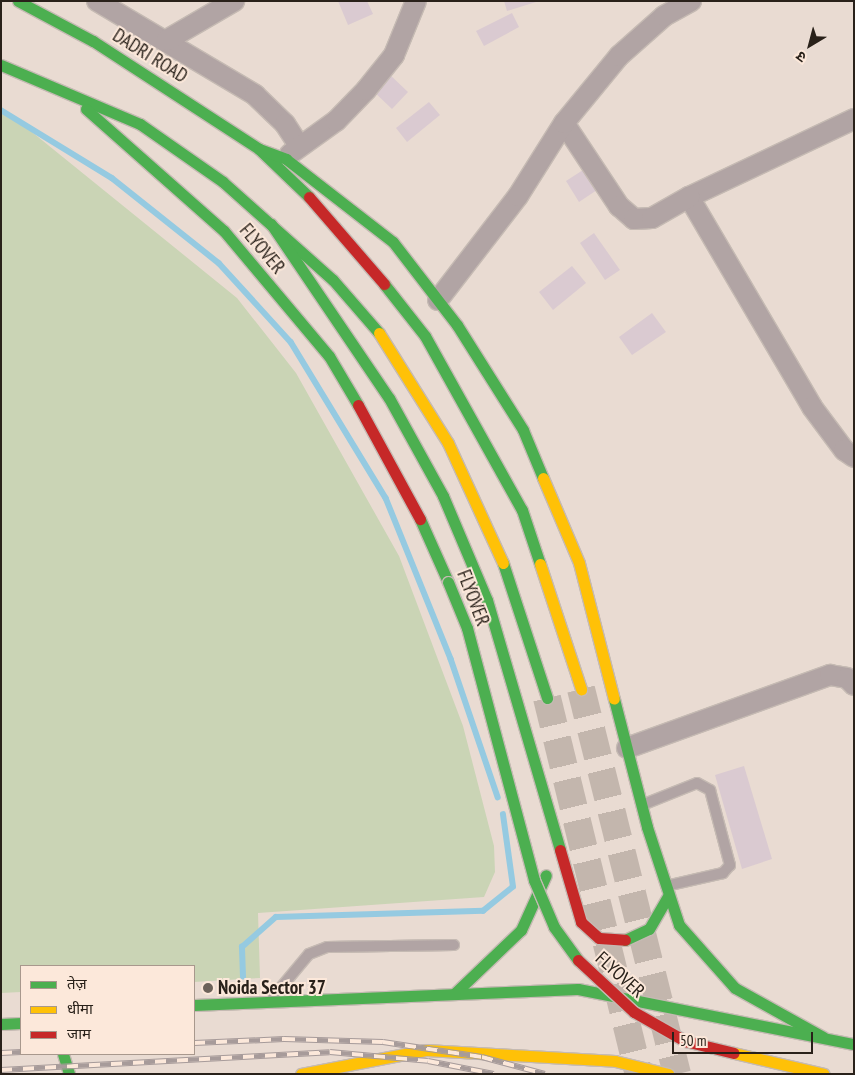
<!DOCTYPE html>
<html>
<head>
<meta charset="utf-8">
<style>
  body { margin:0 }
  #map { position:relative; width:855px; height:1075px; overflow:hidden; background:#e9dbd2; font-family:"PT Sans Narrow","Noto Sans Devanagari",sans-serif }
  div>[style] { position:absolute }
  [style*='--x'] { left:calc(var(--x)*1px); top:calc(var(--y)*1px); width:calc(var(--w)*1px); rotate:calc(var(--a)*1deg) }
  .green>* { inset:0; background:#cad4b5 }
  .stream>* { height:5.5px; margin:-2.75px; padding:0 2.75px; transform-origin:2.75px; border-radius:2.75px; background:#95cae1 }
  .building>* { inset:0; background:#dacad1 }
  .secondary-tunnel>* { height:28px; margin-top:-14px; transform-origin:0; background:repeating-linear-gradient(90deg,#c3b6ad 0 28px,transparent 0 42px) }
  .roads { filter:drop-shadow(1px 0 #c5bab3) drop-shadow(-1px 0 #c5bab3) drop-shadow(0 1px #c5bab3) drop-shadow(0 -1px #c5bab3) }
  .lane>* { height:10px; margin:-5px; padding:0 5px; transform-origin:5px; border-radius:5px; background:#b1a4a4 }
  .street>* { height:20px; margin:-10px; padding:0 10px; transform-origin:10px; border-radius:10px; background:#b1a4a4 }
  .fast>* { height:11px; margin:-5.5px; padding:0 5.5px; transform-origin:5.5px; border-radius:5.5px; background:#4caf50 }
  .slow>* { height:11px; margin:-5.5px; padding:0 5.5px; transform-origin:5.5px; border-radius:5.5px; background:#ffc107 }
  .jam>* { height:11px; margin:-5.5px; padding:0 5.5px; transform-origin:5.5px; border-radius:5.5px; background:#c62828 }
  .rail>* { height:5.5px; margin-top:-2.75px; transform-origin:0; background:repeating-linear-gradient(90deg,#fce8da 0 11px,#a79b9a 0 22px); box-sizing:border-box; border-block:1px solid #a79b9a }
  .bridges { filter:drop-shadow(1px 0 #c5bab3) drop-shadow(-1px 0 #c5bab3) drop-shadow(0 1px #c5bab3) drop-shadow(0 -1px #c5bab3) }
  .fast-bridge>* { height:11px; margin:-5.5px; padding:0 5.5px; transform-origin:5.5px; border-radius:5.5px; background:#4caf50 }
  .slow-bridge>* { height:11px; margin:-5.5px; padding:0 5.5px; transform-origin:5.5px; border-radius:5.5px; background:#ffc107 }
  .jam-bridge>* { height:11px; margin:-5.5px; padding:0 5.5px; transform-origin:5.5px; border-radius:5.5px; background:#c62828 }
  .dots>* { width:14px; height:14px; translate:-50% -50%; box-sizing:border-box; border:2px solid #fce8da; border-radius:50% }
  span { translate:-50% -50%; white-space:nowrap; text-align:center; line-height:1.15; -webkit-text-stroke:4px #fce8da; paint-order:stroke }
  .street-label { font-size:19px; color:#29211a }
  .poi-label { font-size:19px; color:#29211a; font-weight:700 }
  .left { translate:0 -50%; text-align:left }
  .frame { position:absolute; inset:0; border:2px solid #29211a; pointer-events:none }
  .legend { position:absolute; left:20px; top:965px; width:175px; height:90px; box-sizing:border-box; background:#fce8da; border:1px solid #a8988d; margin:0; padding:6px 9px; list-style:none; font-size:15px; color:#29211a }
  .legend li { display:flex; align-items:center; gap:10px; height:25px }
  .legend b { width:25px; border:1px solid #a8988d }
  .north { position:absolute; left:785px; top:20px; width:50px; height:50px; -webkit-text-stroke:4px #fce8da; paint-order:stroke; rotate:217deg; font-size:14px; font-weight:700; line-height:20px; text-align:center; color:#29211a }
  .north::after { content:''; display:block; margin:auto; width:18px; height:22px; background:#29211a; clip-path:polygon(50% 0,100% 100%,50% 72%,0 100%) }
  .scale { position:absolute; left:672px; top:1032px; width:141px; height:22px; box-sizing:border-box; border:2px solid #29211a; border-top:0; padding-left:6px; font-size:15px; line-height:18px; white-space:nowrap; color:#29211a; -webkit-text-stroke:4px #fce8da; paint-order:stroke }
</style>
</head>
<body>
<div id="map">
  <div class="green">
    <div style="clip-path:polygon(1px 107px,237px 298px,296px 373px,399px 556px,463px 726px,494px 846px,495px 872px,484px 897px,258px 913px,260px 978px,194px 982px,194px 966px,21px 966px,21px 992px,1px 993px)"></div>
  </div>
  <div class="stream">
    <div style="--x:1;--y:110;--w:130;--a:31.5"></div>
    <div style="--x:112;--y:178;--w:137;--a:38.5"></div>
    <div style="--x:219;--y:263;--w:107;--a:47.7"></div>
    <div style="--x:291;--y:342;--w:183;--a:58.7"></div>
    <div style="--x:386;--y:498;--w:174;--a:68"></div>
    <div style="--x:451;--y:659;--w:146;--a:71.2"></div>
    <div style="--x:243;--y:977;--w:30;--a:-92"></div>
    <div style="--x:242;--y:947;--w:45;--a:-41.4"></div>
    <div style="--x:276;--y:917;--w:207;--a:-1.7"></div>
    <div style="--x:483;--y:911;--w:38;--a:-39"></div>
    <div style="--x:513;--y:887;--w:73;--a:-97.9"></div>
  </div>
  <div class="building">
    <div style="clip-path:polygon(338px 1px,367px 1px,373px 14px,348px 25px)"></div>
    <div style="clip-path:polygon(504px 1px,536px 1px,536px 2px,507px 11px)"></div>
    <div style="clip-path:polygon(512px 13px,519px 27px,484px 46px,476px 31px)"></div>
    <div style="clip-path:polygon(387px 72px,408px 92px,392px 109px,371px 89px)"></div>
    <div style="clip-path:polygon(429px 102px,440px 115px,407px 142px,396px 128px)"></div>
    <div style="clip-path:polygon(583px 170px,597px 190px,579px 202px,566px 181px)"></div>
    <div style="clip-path:polygon(594px 233px,620px 270px,605px 280px,580px 243px)"></div>
    <div style="clip-path:polygon(572px 266px,586px 283px,553px 310px,539px 292px)"></div>
    <div style="clip-path:polygon(652px 313px,666px 332px,632px 355px,619px 337px)"></div>
    <div style="clip-path:polygon(744px 766px,772px 859px,742px 869px,715px 775px)"></div>
  </div>
  <div class="secondary-tunnel">
    <div style="--x:581;--y:689;--w:397;--a:76"></div>
    <div style="--x:547;--y:698;--w:387;--a:76.3"></div>
  </div>
  <div class="roads">
    <div class="lane">
      <div style="--x:642;--y:805;--w:59;--a:-21.8"></div>
      <div style="--x:697;--y:783;--w:15;--a:28"></div>
      <div style="--x:710;--y:790;--w:78;--a:75.1"></div>
      <div style="--x:730;--y:865;--w:11;--a:131"></div>
      <div style="--x:723;--y:873;--w:58;--a:167.2"></div>
      <div style="--x:273;--y:997;--w:56;--a:-50.1"></div>
      <div style="--x:309;--y:954;--w:19;--a:-21"></div>
      <div style="--x:327;--y:947;--w:127;--a:-0.9"></div>
    </div>
    <div class="street">
      <div style="--x:97;--y:1;--w:184;--a:30.7"></div>
      <div style="--x:255;--y:95;--w:42;--a:44"></div>
      <div style="--x:285;--y:124;--w:24;--a:57"></div>
      <div style="--x:167;--y:40;--w:78;--a:-30.2"></div>
      <div style="--x:854;--y:119;--w:183;--a:154.7"></div>
      <div style="--x:689;--y:197;--w:243;--a:59.6"></div>
      <div style="--x:812;--y:407;--w:54;--a:53.3"></div>
      <div style="--x:844;--y:450;--w:12;--a:35"></div>
      <div style="--x:564;--y:123;--w:100;--a:56.5"></div>
      <div style="--x:619;--y:206;--w:20;--a:41"></div>
      <div style="--x:634;--y:219;--w:18;--a:-3"></div>
      <div style="--x:652;--y:218;--w:43;--a:-29.6"></div>
      <div style="--x:290;--y:154;--w:57;--a:-35.7"></div>
      <div style="--x:336;--y:121;--w:43;--a:-45.9"></div>
      <div style="--x:366;--y:90;--w:45;--a:-51.3"></div>
      <div style="--x:394;--y:55;--w:58;--a:-67.8"></div>
      <div style="--x:438;--y:300;--w:131;--a:-52.4"></div>
      <div style="--x:518;--y:196;--w:86;--a:-57.8"></div>
      <div style="--x:564;--y:123;--w:87;--a:-50.6"></div>
      <div style="--x:619;--y:56;--w:60;--a:-41.6"></div>
      <div style="--x:664;--y:16;--w:31;--a:-29"></div>
      <div style="--x:627;--y:748;--w:216;--a:-19.8"></div>
      <div style="--x:830;--y:675;--w:17;--a:10"></div>
      <div style="--x:847;--y:678;--w:10;--a:45"></div>
    </div>
    <div class="fast">
      <div style="--x:18;--y:1;--w:85;--a:28.1"></div>
      <div style="--x:93;--y:41;--w:198;--a:33"></div>
      <div style="--x:259;--y:149;--w:69;--a:43.8"></div>
      <div style="--x:1;--y:65;--w:151;--a:23"></div>
      <div style="--x:140;--y:124;--w:101;--a:34.9"></div>
      <div style="--x:223;--y:182;--w:147;--a:41.7"></div>
      <div style="--x:333;--y:280;--w:70;--a:49"></div>
      <div style="--x:86;--y:109;--w:184;--a:41.5"></div>
      <div style="--x:224;--y:231;--w:163;--a:50"></div>
      <div style="--x:329;--y:356;--w:57;--a:59.4"></div>
      <div style="--x:259;--y:149;--w:29;--a:20"></div>
      <div style="--x:286;--y:159;--w:135;--a:37.8"></div>
      <div style="--x:393;--y:242;--w:105;--a:52.4"></div>
      <div style="--x:457;--y:325;--w:124;--a:57.8"></div>
      <div style="--x:523;--y:430;--w:52;--a:67.4"></div>
      <div style="--x:271;--y:224;--w:210;--a:55.9"></div>
      <div style="--x:389;--y:398;--w:112;--a:61.1"></div>
      <div style="--x:443;--y:496;--w:113;--a:67.1"></div>
      <div style="--x:487;--y:600;--w:260;--a:73.7"></div>
      <div style="--x:384;--y:284;--w:66;--a:51.7"></div>
      <div style="--x:425;--y:336;--w:199;--a:60.9"></div>
      <div style="--x:522;--y:510;--w:57;--a:71.6"></div>
      <div style="--x:420;--y:519;--w:69;--a:66"></div>
      <div style="--x:503;--y:563;--w:142;--a:71.9"></div>
      <div style="--x:614;--y:699;--w:132;--a:75.5"></div>
      <div style="--x:647;--y:827;--w:103;--a:71.9"></div>
      <div style="--x:679;--y:925;--w:84;--a:48.4"></div>
      <div style="--x:735;--y:988;--w:101;--a:29.1"></div>
      <div style="--x:625;--y:940;--w:26;--a:-25"></div>
      <div style="--x:649;--y:929;--w:39;--a:-60"></div>
      <div style="--x:455;--y:993;--w:91;--a:-43.7"></div>
      <div style="--x:521;--y:930;--w:60;--a:-65.6"></div>
      <div style="--x:194;--y:1005;--w:384;--a:-2.4"></div>
      <div style="--x:578;--y:989;--w:281;--a:11.3"></div>
      <div style="--x:1;--y:1024;--w:20;--a:-3"></div>
      <div style="--x:63;--y:1054;--w:21;--a:73"></div>
    </div>
    <div class="slow">
      <div style="--x:379;--y:333;--w:130;--a:57.9"></div>
      <div style="--x:448;--y:443;--w:132;--a:65.4"></div>
      <div style="--x:543;--y:478;--w:92;--a:67"></div>
      <div style="--x:579;--y:563;--w:140;--a:75.6"></div>
      <div style="--x:540;--y:564;--w:132;--a:71.8"></div>
      <div style="--x:301;--y:1074;--w:127;--a:-10.9"></div>
      <div style="--x:426;--y:1050;--w:189;--a:3.3"></div>
      <div style="--x:615;--y:1061;--w:55;--a:13.8"></div>
    </div>
    <div class="jam">
      <div style="--x:309;--y:197;--w:115;--a:49.2"></div>
      <div style="--x:358;--y:405;--w:130;--a:61.5"></div>
      <div style="--x:560;--y:850;--w:75;--a:73.7"></div>
      <div style="--x:581;--y:922;--w:24;--a:42"></div>
      <div style="--x:599;--y:938;--w:26;--a:4"></div>
    </div>
  </div>
  <div class="rail">
    <div style="--x:194;--y:1043;--w:90;--a:-2.5"></div>
    <div style="--x:284;--y:1039;--w:99;--a:1.7"></div>
    <div style="--x:383;--y:1042;--w:100;--a:8.6"></div>
    <div style="--x:482;--y:1057;--w:65;--a:15.1"></div>
    <div style="--x:1;--y:1053;--w:20;--a:-3"></div>
    <div style="--x:1;--y:1070;--w:329;--a:-3.1"></div>
    <div style="--x:330;--y:1052;--w:98;--a:5.2"></div>
    <div style="--x:428;--y:1061;--w:67;--a:11.1"></div>
  </div>
  <div class="bridges">
    <div class="fast-bridge">
      <div style="--x:448;--y:582;--w:50;--a:67.6"></div>
      <div style="--x:467;--y:628;--w:261;--a:75.1"></div>
      <div style="--x:534;--y:880;--w:51;--a:66.9"></div>
      <div style="--x:554;--y:927;--w:41;--a:54"></div>
    </div>
    <div class="slow-bridge">
      <div style="--x:734;--y:1053;--w:92;--a:13.1"></div>
    </div>
    <div class="jam-bridge">
      <div style="--x:578;--y:960;--w:76;--a:42.9"></div>
      <div style="--x:634;--y:1012;--w:59;--a:29.6"></div>
      <div style="--x:685;--y:1041;--w:50;--a:13.8"></div>
    </div>
  </div>
  <div class="dots">
    <div style="left:208px;top:988px;background:#6c625a"></div>
  </div>
  <div class="street-label">
    <span style="left:150px;top:56px;rotate:32deg">DADRI ROAD</span>
    <span style="left:262px;top:249px;rotate:50deg">FLYOVER</span>
    <span style="left:473px;top:598px;rotate:69deg">FLYOVER</span>
    <span style="left:620px;top:975px;rotate:42deg">FLYOVER</span>
  </div>
  <div class="poi-label">
    <span class="left" style="left:218px;top:988px">Noida Sector 37</span>
  </div>
  <div class="frame"></div>
  <ul class="legend">
  <li><b style="height:6px;background:#4caf50"></b>तेज़</li>
  <li><b style="height:6px;background:#ffc107"></b>धीमा</li>
  <li><b style="height:6px;background:#c62828"></b>जाम</li>
  </ul>
  <div class="north">उ</div>
  <div class="scale">50 m</div>
</div>
</body>
</html>
